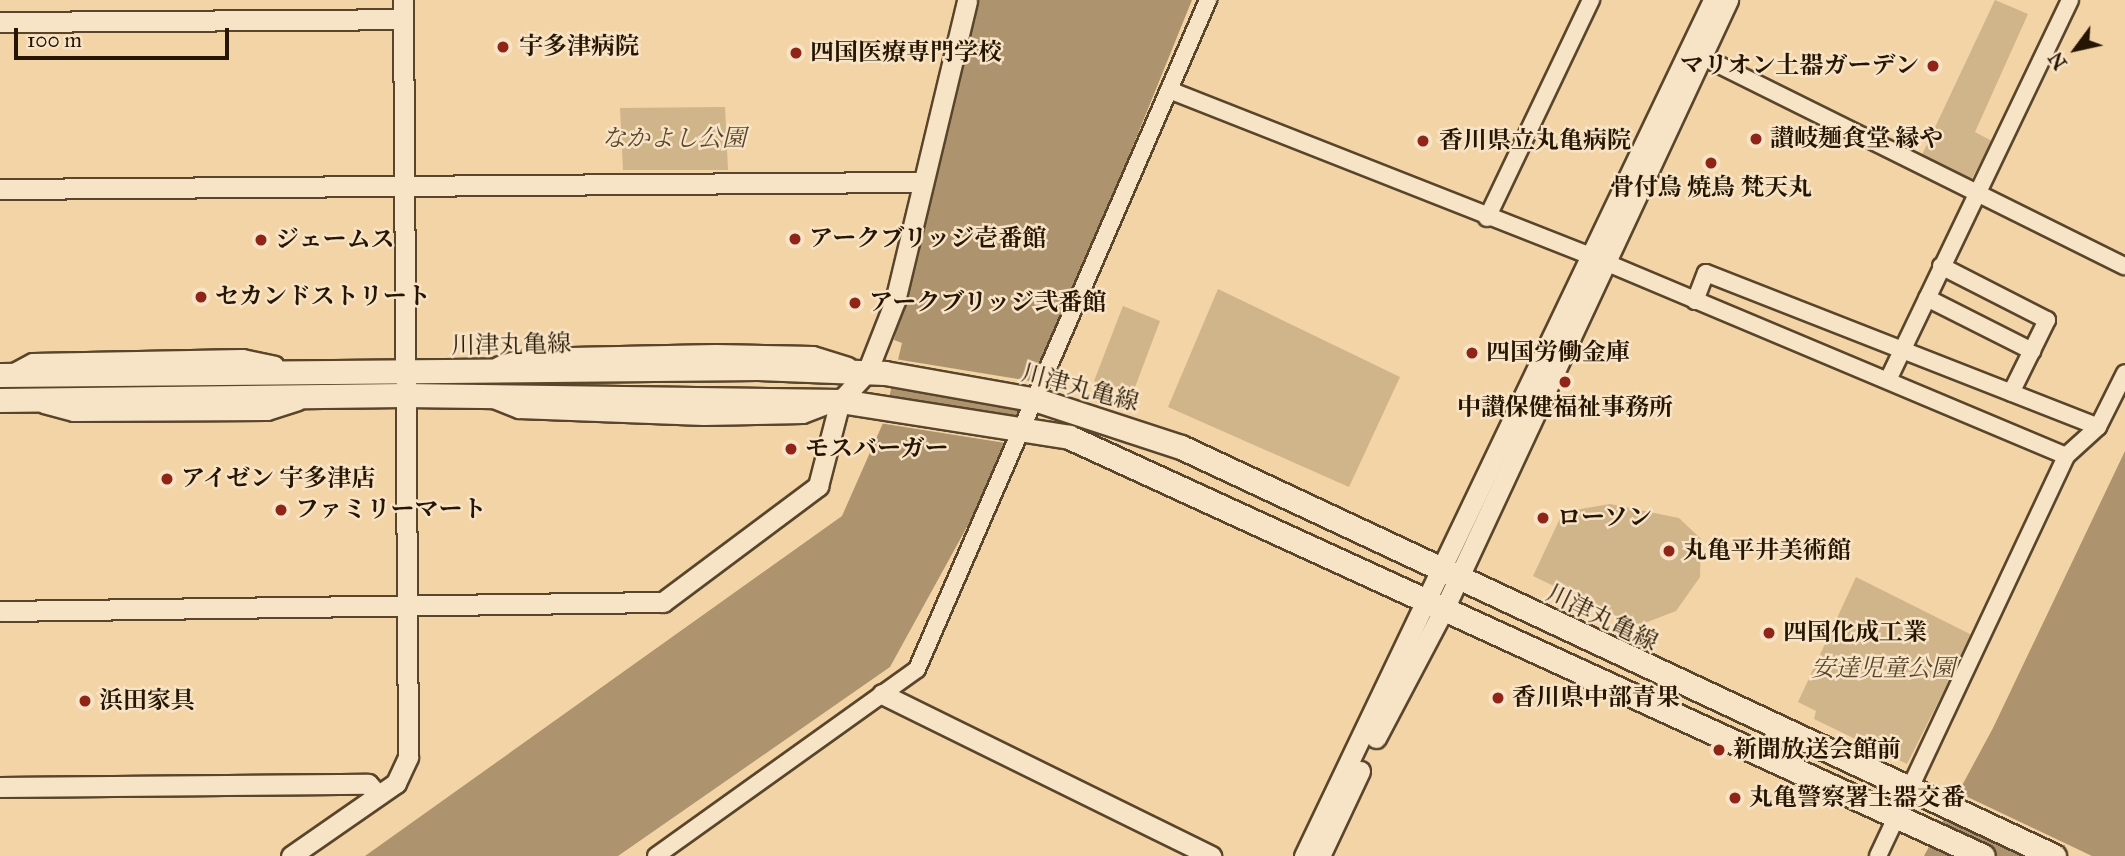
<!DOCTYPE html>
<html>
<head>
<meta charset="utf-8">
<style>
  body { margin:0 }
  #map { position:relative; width:2125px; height:856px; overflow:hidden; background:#f3d4a6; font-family:"IM FELL Great Primer","Noto Serif JP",serif }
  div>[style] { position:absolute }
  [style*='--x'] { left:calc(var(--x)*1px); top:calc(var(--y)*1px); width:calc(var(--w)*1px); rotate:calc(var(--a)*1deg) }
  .green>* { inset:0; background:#d0b48a }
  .water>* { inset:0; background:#ad936e }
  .pier>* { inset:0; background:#f3d4a6 }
  .roads { filter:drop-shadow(2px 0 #59452b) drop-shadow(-2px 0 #59452b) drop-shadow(0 2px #59452b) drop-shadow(0 -2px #59452b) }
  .minor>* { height:16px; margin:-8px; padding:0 8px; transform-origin:8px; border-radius:8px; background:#f7e3c5 }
  .tertiary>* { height:19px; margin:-9.5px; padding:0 9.5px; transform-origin:9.5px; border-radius:9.5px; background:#f7e3c5 }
  .secondary>* { height:23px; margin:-11.5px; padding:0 11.5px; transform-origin:11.5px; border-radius:11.5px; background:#f7e3c5 }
  .dots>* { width:19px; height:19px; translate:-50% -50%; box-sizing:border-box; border:4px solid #f7e3c5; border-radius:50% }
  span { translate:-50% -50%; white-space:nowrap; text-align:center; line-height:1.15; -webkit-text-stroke:5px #f7e3c5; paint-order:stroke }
  .poi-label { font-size:24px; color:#261502; font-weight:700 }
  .left { translate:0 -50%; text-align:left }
  .right { translate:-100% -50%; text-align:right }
  .park-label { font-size:24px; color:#59452b; font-style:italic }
  .street-label { font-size:24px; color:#261502 }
  .north { position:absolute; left:2041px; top:14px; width:70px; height:70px; -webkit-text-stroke:5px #f7e3c5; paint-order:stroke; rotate:237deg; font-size:19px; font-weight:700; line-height:28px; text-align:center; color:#261502 }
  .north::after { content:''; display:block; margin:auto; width:24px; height:32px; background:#261502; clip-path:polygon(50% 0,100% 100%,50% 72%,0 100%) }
  .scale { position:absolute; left:14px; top:28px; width:215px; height:32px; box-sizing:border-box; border:4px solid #261502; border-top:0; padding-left:9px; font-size:21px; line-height:24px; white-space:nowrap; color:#261502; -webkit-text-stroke:5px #f7e3c5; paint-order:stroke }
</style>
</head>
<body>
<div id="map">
  <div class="green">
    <div style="clip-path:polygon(1995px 0,2028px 14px,1975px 132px,1992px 141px,1970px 182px,1921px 157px)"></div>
    <div style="clip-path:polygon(725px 107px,728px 170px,623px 170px,620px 108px)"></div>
    <div style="clip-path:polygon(1218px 289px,1400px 377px,1349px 487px,1168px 407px)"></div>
    <div style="clip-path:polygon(1123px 306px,1160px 321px,1132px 395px,1094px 381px)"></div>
    <div style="clip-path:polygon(1610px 504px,1679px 518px,1701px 539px,1700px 577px,1676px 611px,1637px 626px,1533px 576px,1563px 512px)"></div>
    <div style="clip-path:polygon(1856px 577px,1972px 635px,1907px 764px,1814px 719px,1816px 711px,1798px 702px)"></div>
  </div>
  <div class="water">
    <div style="clip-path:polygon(979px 0,1192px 0,1012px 445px,890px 667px,618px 856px,365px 856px,842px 516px,883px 423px,902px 343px,894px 340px)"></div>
    <div style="clip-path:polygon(2125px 451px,2125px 856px,1924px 856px,1993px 728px)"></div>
  </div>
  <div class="pier">
    <div style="clip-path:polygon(895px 359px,1036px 382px,1027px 406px,889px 384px)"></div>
    <div style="clip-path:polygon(885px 399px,1021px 421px,1012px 444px,879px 423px)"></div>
    <div style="clip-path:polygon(1955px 791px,2092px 856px,2033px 856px,1943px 813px)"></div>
  </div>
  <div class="roads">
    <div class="minor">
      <div style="--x:1691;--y:51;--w:484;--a:26.4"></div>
      <div style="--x:1169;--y:90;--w:456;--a:21.5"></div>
      <div style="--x:1593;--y:257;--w:513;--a:22.82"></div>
      <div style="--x:1487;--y:218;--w:242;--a:-64.5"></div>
      <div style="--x:1941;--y:266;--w:119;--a:27"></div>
      <div style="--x:2047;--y:320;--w:81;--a:116.3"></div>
      <div style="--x:1927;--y:298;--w:118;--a:26.8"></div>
      <div style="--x:1695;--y:301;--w:30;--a:-69"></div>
      <div style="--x:1706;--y:273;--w:421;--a:21.4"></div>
      <div style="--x:499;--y:365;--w:25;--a:-18"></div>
      <div style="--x:523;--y:357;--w:193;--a:-1.2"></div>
      <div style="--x:716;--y:353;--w:97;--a:1.2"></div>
      <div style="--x:813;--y:355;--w:37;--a:17"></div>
      <div style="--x:14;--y:372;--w:21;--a:-28"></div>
      <div style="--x:33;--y:362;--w:210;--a:-1.1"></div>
      <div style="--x:243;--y:358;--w:33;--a:12"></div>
      <div style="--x:1888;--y:380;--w:421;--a:-64.4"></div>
      <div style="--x:494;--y:400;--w:27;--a:22"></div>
      <div style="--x:519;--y:410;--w:185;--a:2.2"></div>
      <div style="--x:704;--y:417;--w:99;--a:-1.2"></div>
      <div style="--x:803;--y:415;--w:30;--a:-21"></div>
      <div style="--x:44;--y:405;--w:31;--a:15"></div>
      <div style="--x:74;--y:413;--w:194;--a:-0.3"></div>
      <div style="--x:268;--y:412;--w:32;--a:-18"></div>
      <div style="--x:656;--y:856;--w:321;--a:-35.6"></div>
      <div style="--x:917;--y:669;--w:730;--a:-66.49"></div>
      <div style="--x:1878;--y:856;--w:442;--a:-64.8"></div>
      <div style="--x:2066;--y:456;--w:43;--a:-42.2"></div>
      <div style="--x:2098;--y:427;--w:60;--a:-63.4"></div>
    </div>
    <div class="tertiary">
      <div style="--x:0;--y:22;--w:402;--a:-0.4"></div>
      <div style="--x:0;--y:189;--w:921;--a:-0.44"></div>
      <div style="--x:0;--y:611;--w:663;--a:-0.78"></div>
      <div style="--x:663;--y:602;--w:194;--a:-36.8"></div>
      <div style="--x:818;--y:486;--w:88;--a:-75.5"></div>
      <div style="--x:840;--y:401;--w:40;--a:-47"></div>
      <div style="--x:867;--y:372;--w:76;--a:-68.5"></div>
      <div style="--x:895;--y:301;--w:309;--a:-76.5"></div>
      <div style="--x:882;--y:694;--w:367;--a:26.2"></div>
      <div style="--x:1376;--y:738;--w:148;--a:-62.2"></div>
      <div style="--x:1445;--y:607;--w:670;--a:-65"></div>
      <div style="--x:0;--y:787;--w:368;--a:-0.5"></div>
      <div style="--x:368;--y:784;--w:15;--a:48"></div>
      <div style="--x:291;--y:856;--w:128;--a:-34.8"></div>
      <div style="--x:396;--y:783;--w:29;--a:-65"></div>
      <div style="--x:408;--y:757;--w:757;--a:-90.38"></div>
      <div style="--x:1304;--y:856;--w:949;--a:-64.46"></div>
      <div style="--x:1320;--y:856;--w:94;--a:-64.8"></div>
    </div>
    <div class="secondary">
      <div style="--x:0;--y:375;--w:758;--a:-0.53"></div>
      <div style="--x:758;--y:368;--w:127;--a:2.3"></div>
      <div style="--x:885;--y:373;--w:154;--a:10.1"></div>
      <div style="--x:1037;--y:400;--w:151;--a:18.1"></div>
      <div style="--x:1181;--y:447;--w:964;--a:25.1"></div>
      <div style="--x:0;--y:400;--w:404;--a:-0.7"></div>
      <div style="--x:404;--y:395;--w:436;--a:0.8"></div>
      <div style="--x:840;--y:401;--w:232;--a:8.9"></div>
      <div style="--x:1069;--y:437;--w:1005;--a:24.63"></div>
    </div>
  </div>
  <div class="dots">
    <div style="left:503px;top:47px;background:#8f2418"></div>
    <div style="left:796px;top:53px;background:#8f2418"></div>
    <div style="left:1933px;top:66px;background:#8f2418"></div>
    <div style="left:1756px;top:139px;background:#8f2418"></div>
    <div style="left:1423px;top:141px;background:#8f2418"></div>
    <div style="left:1711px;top:163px;background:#8f2418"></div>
    <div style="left:795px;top:239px;background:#8f2418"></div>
    <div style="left:261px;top:240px;background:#8f2418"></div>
    <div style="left:201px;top:297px;background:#8f2418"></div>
    <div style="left:855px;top:303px;background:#8f2418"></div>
    <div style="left:1472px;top:353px;background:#8f2418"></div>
    <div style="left:1565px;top:382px;background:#8f2418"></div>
    <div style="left:791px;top:449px;background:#8f2418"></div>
    <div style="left:167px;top:479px;background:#8f2418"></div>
    <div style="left:281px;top:510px;background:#8f2418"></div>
    <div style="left:1543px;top:518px;background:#8f2418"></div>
    <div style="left:1669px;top:551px;background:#8f2418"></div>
    <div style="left:1769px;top:633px;background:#8f2418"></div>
    <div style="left:1498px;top:698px;background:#8f2418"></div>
    <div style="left:85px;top:701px;background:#8f2418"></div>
    <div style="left:1719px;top:750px;background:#8f2418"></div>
    <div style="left:1735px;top:798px;background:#8f2418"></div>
  </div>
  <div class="poi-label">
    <span class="left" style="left:519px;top:47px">宇多津病院</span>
    <span class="left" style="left:810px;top:53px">四国医療専門学校</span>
    <span class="right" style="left:1919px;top:66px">マリオン土器ガーデン</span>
    <span class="left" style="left:1770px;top:139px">讃岐麺食堂 縁や</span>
    <span class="left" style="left:1439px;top:141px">香川県立丸亀病院</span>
    <span style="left:1711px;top:188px">骨付鳥 焼鳥 梵天丸</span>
    <span class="left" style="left:809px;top:239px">アークブリッジ壱番館</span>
    <span class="left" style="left:275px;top:240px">ジェームス</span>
    <span class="left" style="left:215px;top:297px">セカンドストリート</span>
    <span class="left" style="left:869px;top:303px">アークブリッジ弐番館</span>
    <span class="left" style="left:1486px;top:353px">四国労働金庫</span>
    <span style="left:1565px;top:408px">中讃保健福祉事務所</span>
    <span class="left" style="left:805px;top:449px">モスバーガー</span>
    <span class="left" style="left:181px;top:479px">アイゼン 宇多津店</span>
    <span class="left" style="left:295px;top:510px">ファミリーマート</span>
    <span class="left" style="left:1557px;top:518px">ローソン</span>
    <span class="left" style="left:1683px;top:551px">丸亀平井美術館</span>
    <span class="left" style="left:1783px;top:633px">四国化成工業</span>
    <span class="left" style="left:1512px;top:698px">香川県中部青果</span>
    <span class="left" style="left:99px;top:701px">浜田家具</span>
    <span class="left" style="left:1733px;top:750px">新聞放送会館前</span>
    <span class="left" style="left:1749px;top:798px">丸亀警察署土器交番</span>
  </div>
  <div class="park-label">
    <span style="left:674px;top:139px">なかよし公園</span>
    <span style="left:1883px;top:669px">安達児童公園</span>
  </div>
  <div class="street-label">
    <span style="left:511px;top:345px;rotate:-1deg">川津丸亀線</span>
    <span style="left:1080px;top:388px;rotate:15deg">川津丸亀線</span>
    <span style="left:1602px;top:618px;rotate:26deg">川津丸亀線</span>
  </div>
  <div class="north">N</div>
  <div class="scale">100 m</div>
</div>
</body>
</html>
